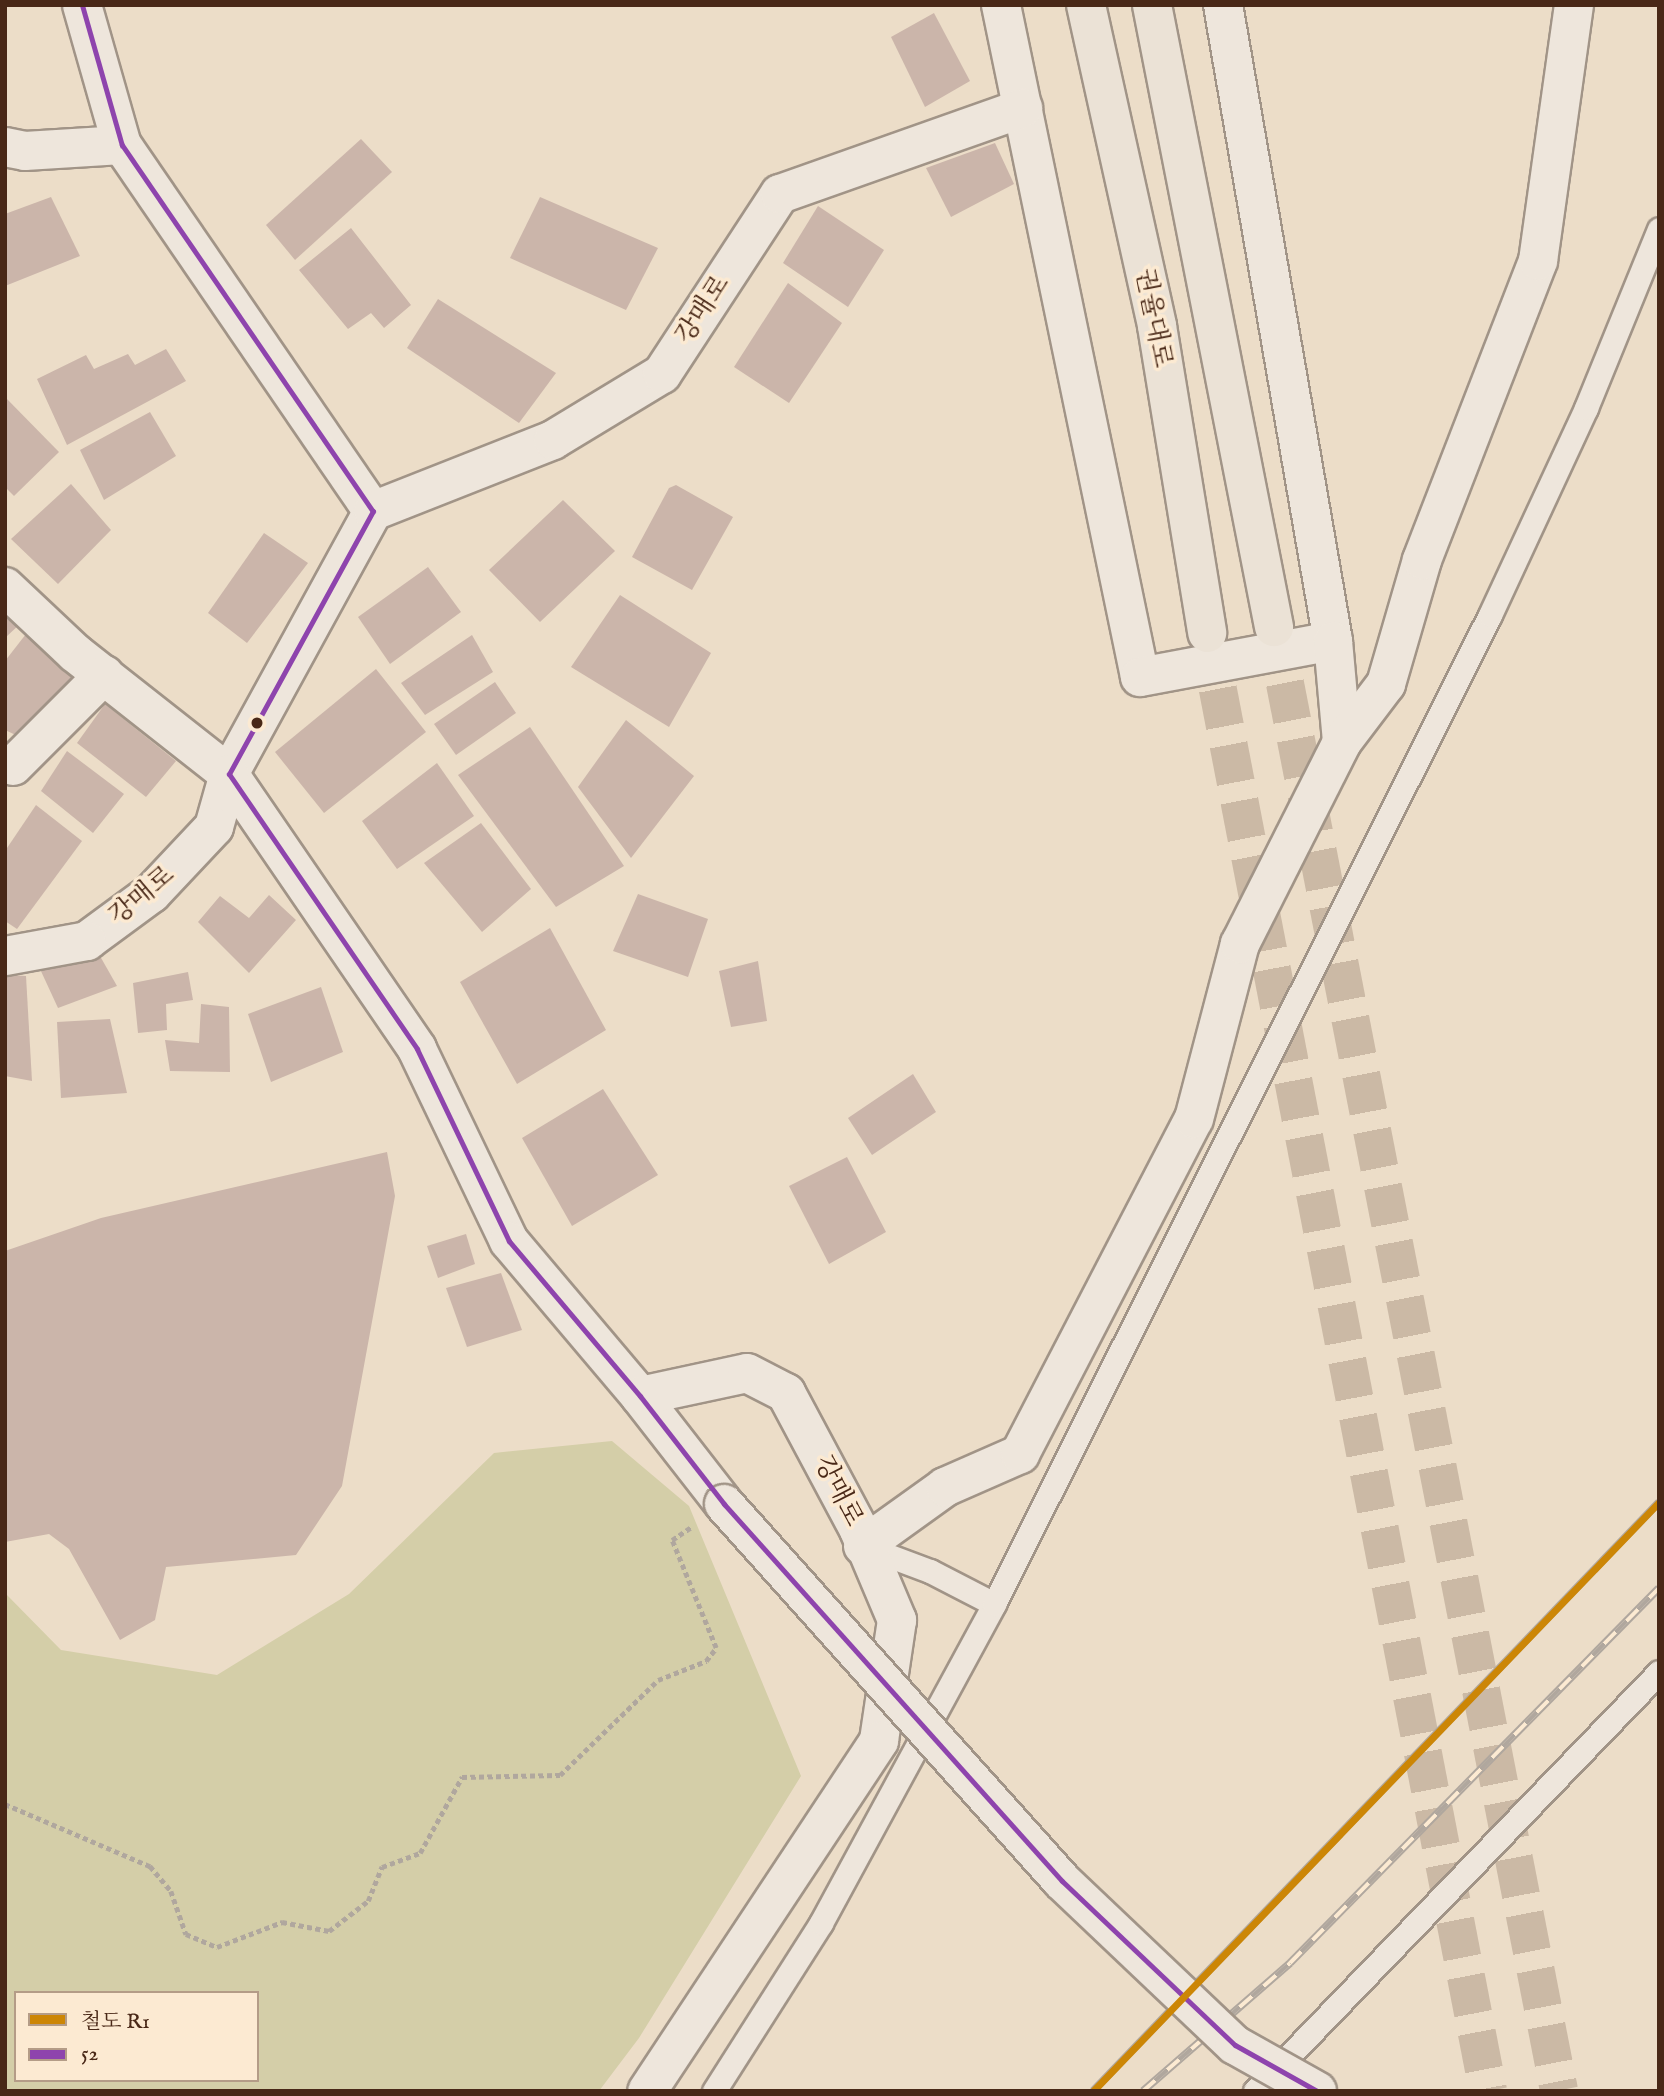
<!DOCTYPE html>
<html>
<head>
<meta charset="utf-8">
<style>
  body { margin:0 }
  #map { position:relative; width:1664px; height:2096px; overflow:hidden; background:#ecddc8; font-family:"IM FELL English","Noto Serif KR",serif }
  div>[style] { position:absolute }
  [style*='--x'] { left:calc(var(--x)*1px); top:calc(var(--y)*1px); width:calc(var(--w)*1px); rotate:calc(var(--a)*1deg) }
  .green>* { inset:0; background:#d4cea8 }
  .building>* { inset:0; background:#cbb5aa }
  .trunk-tunnel>* { height:38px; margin-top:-19px; transform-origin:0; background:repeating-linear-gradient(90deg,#cbb9a5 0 38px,transparent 0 57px) }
  .path>* { height:4.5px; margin-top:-2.25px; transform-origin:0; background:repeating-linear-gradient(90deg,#b0a79e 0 5px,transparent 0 8.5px) }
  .roads { filter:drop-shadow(2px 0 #a19487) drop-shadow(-2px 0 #a19487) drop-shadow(0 2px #a19487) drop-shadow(0 -2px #a19487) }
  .service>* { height:23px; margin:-11.5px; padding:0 11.5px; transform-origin:11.5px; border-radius:11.5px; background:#eee6dc }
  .minor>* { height:38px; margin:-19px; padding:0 19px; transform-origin:19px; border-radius:19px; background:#eee6dc }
  .trunk>* { height:38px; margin:-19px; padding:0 19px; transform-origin:19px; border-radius:19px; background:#ebe2d6 }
  .rail>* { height:8px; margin-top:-4px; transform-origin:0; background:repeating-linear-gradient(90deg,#fcead2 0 16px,#b0a79e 0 32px); box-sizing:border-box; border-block:2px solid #b0a79e }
  .bridges { filter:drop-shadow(2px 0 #a19487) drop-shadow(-2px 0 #a19487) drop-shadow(0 2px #a19487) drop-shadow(0 -2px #a19487) }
  .minor-bridge>* { height:38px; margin:-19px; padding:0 19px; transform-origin:19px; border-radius:19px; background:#eee6dc }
  .bus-1>* { height:5px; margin:-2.5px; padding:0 2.5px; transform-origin:2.5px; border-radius:2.5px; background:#8e44ad }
  .rail-1>* { height:7px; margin:-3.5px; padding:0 3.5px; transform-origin:3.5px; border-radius:3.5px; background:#cc8606 }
  .dots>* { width:19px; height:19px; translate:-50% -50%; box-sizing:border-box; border:4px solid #fcead2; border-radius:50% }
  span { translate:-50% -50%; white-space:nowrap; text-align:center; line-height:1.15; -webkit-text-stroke:7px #fcead2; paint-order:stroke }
  .street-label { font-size:26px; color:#492817 }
  .frame { position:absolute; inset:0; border:7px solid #492817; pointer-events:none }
  .legend { position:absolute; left:14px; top:1991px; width:245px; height:91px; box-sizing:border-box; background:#fcead2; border:2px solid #b49c87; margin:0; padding:9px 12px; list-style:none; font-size:21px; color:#492817 }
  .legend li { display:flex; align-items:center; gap:14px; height:35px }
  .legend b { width:35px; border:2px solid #b49c87 }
</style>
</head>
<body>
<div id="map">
  <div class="green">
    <div style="clip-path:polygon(evenodd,612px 1441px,689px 1506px,801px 1776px,639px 2038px,599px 2091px,5px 2091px,5px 1593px,61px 1650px,217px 1675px,349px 1594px,494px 1453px,612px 1441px,16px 1993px,257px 1993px,257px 2080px,16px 2080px,16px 1993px)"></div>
  </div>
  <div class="building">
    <div style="clip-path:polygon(934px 13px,970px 81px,925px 107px,891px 37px)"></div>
    <div style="clip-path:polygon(361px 139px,392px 172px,295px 260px,266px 225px)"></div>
    <div style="clip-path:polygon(995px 143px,1014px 184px,951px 217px,926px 168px)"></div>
    <div style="clip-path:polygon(51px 197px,80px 256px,5px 286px,5px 214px)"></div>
    <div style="clip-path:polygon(540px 197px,658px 248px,626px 310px,510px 258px)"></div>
    <div style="clip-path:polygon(818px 206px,884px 250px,848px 307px,783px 263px)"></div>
    <div style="clip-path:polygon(351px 228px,411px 305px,384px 328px,371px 313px,348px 329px,299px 270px)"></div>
    <div style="clip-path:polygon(788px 283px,842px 323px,789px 403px,734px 367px)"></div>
    <div style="clip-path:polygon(438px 299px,556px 373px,519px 423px,407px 348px)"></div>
    <div style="clip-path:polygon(166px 349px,186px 381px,67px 445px,37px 379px,86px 355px,94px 369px,128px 354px,135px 365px)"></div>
    <div style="clip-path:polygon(5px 397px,59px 452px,14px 496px,5px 487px)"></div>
    <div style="clip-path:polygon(150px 412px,176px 456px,104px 500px,80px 450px)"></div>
    <div style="clip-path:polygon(71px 484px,111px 530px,58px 584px,11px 539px)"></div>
    <div style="clip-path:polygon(676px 485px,733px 517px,692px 590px,632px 557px,669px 488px)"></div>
    <div style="clip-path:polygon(563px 500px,615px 551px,540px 622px,489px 570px)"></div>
    <div style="clip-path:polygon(264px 533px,308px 563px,247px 643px,208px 613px)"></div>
    <div style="clip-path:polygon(428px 567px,461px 612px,390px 664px,358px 617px)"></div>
    <div style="clip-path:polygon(620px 595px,711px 653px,669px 727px,571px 667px)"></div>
    <div style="clip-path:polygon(5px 606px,21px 623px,5px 638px)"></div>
    <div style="clip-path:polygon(26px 634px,76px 673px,20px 737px,5px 730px,5px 661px)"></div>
    <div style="clip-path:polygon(472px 635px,493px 672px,425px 715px,401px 683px)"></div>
    <div style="clip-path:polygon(376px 669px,426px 732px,324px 813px,275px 752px)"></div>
    <div style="clip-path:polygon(495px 682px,516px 713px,456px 755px,434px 724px)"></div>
    <div style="clip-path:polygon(105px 704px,176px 761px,146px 797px,77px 743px)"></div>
    <div style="clip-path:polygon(626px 720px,694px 776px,631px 858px,578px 787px)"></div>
    <div style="clip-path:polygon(530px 727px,624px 866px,556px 907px,458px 775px)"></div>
    <div style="clip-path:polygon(67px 751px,124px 794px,93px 833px,41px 791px)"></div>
    <div style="clip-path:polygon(437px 763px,474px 816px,397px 869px,362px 821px)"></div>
    <div style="clip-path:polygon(36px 805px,82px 841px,17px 929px,5px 921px,5px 851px)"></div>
    <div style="clip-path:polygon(481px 823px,531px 889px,482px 932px,424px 863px)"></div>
    <div style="clip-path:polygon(638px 894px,708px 919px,688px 977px,613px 951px)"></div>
    <div style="clip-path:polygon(269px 895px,296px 920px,249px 973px,198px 922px,220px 896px,249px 918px)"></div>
    <div style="clip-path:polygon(550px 928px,606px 1030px,517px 1084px,460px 982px)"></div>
    <div style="clip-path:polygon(96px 949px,117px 986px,58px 1008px,40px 969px)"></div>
    <div style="clip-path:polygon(758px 961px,767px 1021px,731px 1027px,719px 971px)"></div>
    <div style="clip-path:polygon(188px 972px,193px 1000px,166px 1004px,167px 1030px,138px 1033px,133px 983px)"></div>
    <div style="clip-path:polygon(5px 975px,26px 976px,32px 1081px,5px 1076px)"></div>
    <div style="clip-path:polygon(321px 987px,343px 1052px,271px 1082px,248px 1014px)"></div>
    <div style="clip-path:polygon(201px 1004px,229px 1007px,230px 1072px,170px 1071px,165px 1040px,199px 1043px)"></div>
    <div style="clip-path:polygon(110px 1019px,127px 1093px,61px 1098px,57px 1022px)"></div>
    <div style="clip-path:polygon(913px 1074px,936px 1112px,872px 1155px,848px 1118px)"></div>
    <div style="clip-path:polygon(603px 1089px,658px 1175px,572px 1226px,522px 1138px)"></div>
    <div style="clip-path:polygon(387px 1152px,395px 1196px,342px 1486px,296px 1555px,166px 1567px,155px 1620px,120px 1640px,69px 1549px,49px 1534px,5px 1542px,5px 1251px,101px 1218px)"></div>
    <div style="clip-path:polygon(847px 1157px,886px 1232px,829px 1264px,789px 1186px)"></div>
    <div style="clip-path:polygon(466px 1234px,475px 1264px,438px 1278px,427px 1246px)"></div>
    <div style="clip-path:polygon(501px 1273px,522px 1330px,467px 1347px,446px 1288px)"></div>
  </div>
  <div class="trunk-tunnel">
    <div style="--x:1274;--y:627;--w:1491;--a:78.98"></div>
    <div style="--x:1207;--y:633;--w:1485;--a:79.09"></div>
  </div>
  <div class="path">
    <div style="--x:5;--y:1804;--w:158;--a:23.2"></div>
    <div style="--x:150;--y:1866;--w:33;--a:50"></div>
    <div style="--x:171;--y:1891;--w:46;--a:70.8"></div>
    <div style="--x:186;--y:1934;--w:34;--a:23"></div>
    <div style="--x:217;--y:1947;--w:70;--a:-21"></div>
    <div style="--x:282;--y:1922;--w:48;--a:10.8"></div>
    <div style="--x:329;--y:1931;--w:49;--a:-37.6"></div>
    <div style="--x:368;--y:1901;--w:37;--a:-68"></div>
    <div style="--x:382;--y:1867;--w:40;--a:-20.2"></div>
    <div style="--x:420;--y:1853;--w:87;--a:-61.1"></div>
    <div style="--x:462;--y:1777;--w:98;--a:-1.2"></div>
    <div style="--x:560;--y:1775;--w:136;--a:-44.1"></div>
    <div style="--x:658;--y:1680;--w:52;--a:-21.6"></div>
    <div style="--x:706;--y:1661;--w:16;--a:-52"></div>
    <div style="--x:716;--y:1648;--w:117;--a:-112.2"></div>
    <div style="--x:672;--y:1540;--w:23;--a:-34"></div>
  </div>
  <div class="roads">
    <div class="service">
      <div style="--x:863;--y:1546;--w:72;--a:20.5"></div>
      <div style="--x:930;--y:1571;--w:72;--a:27.3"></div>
      <div style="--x:714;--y:2091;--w:199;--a:-57.5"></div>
      <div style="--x:821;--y:1923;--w:363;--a:-61.5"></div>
      <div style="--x:994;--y:1604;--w:1106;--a:-63.37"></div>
      <div style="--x:1490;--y:615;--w:228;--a:-65.1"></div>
      <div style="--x:1586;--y:408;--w:193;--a:-67.8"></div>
      <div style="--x:1255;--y:2091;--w:582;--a:-46.04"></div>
    </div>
    <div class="minor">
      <div style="--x:82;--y:5;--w:146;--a:74.1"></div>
      <div style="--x:122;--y:145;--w:444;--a:55.6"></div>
      <div style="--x:373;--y:511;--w:300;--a:118.7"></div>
      <div style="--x:229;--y:774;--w:333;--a:55.6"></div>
      <div style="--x:417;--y:1049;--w:213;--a:64.4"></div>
      <div style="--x:509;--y:1241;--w:203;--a:49.8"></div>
      <div style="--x:640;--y:1396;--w:137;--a:52.1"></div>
      <div style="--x:1001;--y:5;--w:686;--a:78.31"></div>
      <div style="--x:1140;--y:677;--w:196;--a:-10.6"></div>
      <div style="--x:1333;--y:641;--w:645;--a:-99.81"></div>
      <div style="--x:5;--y:147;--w:20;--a:11"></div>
      <div style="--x:25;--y:151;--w:97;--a:-3.5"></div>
      <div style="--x:373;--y:511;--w:193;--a:-21.5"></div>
      <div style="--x:553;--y:440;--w:127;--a:-31.2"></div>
      <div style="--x:662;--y:374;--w:215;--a:-56.8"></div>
      <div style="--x:780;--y:194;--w:258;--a:-19.5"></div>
      <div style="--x:5;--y:587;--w:96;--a:43.3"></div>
      <div style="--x:75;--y:653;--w:196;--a:38.2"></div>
      <div style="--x:229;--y:774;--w:55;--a:105.8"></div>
      <div style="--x:214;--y:827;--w:91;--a:133.2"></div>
      <div style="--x:152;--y:893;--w:81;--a:143.6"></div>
      <div style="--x:87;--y:941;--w:83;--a:169.6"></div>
      <div style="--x:1333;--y:641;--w:101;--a:84.9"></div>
      <div style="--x:13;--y:766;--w:129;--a:-45"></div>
      <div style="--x:640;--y:1396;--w:109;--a:-12.1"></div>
      <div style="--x:747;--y:1373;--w:44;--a:27.1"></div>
      <div style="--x:786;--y:1393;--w:155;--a:61.9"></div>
      <div style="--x:859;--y:1530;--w:98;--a:67.1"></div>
      <div style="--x:897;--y:1620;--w:122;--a:98.5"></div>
      <div style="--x:879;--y:1741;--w:420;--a:123.5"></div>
      <div style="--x:863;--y:1546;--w:101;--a:-35.7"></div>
      <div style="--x:945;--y:1487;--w:82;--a:-23.7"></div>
      <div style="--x:1020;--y:1454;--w:377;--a:-62.6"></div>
      <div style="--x:1194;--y:1119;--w:181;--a:-75.3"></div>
      <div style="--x:1240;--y:944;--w:226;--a:-63.2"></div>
      <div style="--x:1342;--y:742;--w:73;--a:-52.8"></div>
      <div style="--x:1386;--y:684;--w:129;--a:-73.8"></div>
      <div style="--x:1422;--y:560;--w:321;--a:-68.8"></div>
      <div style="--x:1538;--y:261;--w:259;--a:-82"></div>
    </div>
    <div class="trunk">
      <div style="--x:1086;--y:5;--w:329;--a:77.5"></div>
      <div style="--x:1157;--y:326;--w:311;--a:80.7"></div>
      <div style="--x:1152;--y:5;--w:634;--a:78.9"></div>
    </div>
  </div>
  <div class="rail">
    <div style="--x:1093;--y:2091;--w:817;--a:-46.14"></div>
    <div style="--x:1143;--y:2091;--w:195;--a:-41"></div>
    <div style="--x:1290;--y:1963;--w:526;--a:-45.46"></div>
  </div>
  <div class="bridges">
    <div class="minor-bridge">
      <div style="--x:724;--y:1504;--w:506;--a:48.12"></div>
      <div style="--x:1062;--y:1881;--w:238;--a:43.5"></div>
      <div style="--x:1235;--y:2045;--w:94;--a:29.3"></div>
    </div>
  </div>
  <div class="bus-1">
    <div style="--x:82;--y:5;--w:146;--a:74.1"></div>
    <div style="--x:122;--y:145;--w:444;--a:55.6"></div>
    <div style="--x:373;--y:511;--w:300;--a:118.7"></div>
    <div style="--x:229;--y:774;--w:333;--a:55.6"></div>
    <div style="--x:417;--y:1049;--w:213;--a:64.4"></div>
    <div style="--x:509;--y:1241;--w:203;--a:49.8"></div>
    <div style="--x:640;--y:1396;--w:137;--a:52.1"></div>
    <div style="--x:724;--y:1504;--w:506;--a:48.12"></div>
    <div style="--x:1062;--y:1881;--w:238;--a:43.5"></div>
    <div style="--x:1235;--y:2045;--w:94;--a:29.3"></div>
  </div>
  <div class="rail-1">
    <div style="--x:1093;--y:2091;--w:817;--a:-46.14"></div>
  </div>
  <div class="dots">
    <div style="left:257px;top:723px;background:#492817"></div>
  </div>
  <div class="street-label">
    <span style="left:703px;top:310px;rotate:-57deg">강매로</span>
    <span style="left:1153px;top:318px;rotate:79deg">권율대로</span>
    <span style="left:142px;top:896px;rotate:-40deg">강매로</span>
    <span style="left:838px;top:1491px;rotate:63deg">강매로</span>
  </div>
  <div class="frame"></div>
  <ul class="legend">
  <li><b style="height:9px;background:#cc8606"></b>철도 R1</li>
  <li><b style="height:9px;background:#8e44ad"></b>52</li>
  </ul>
</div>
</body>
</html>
